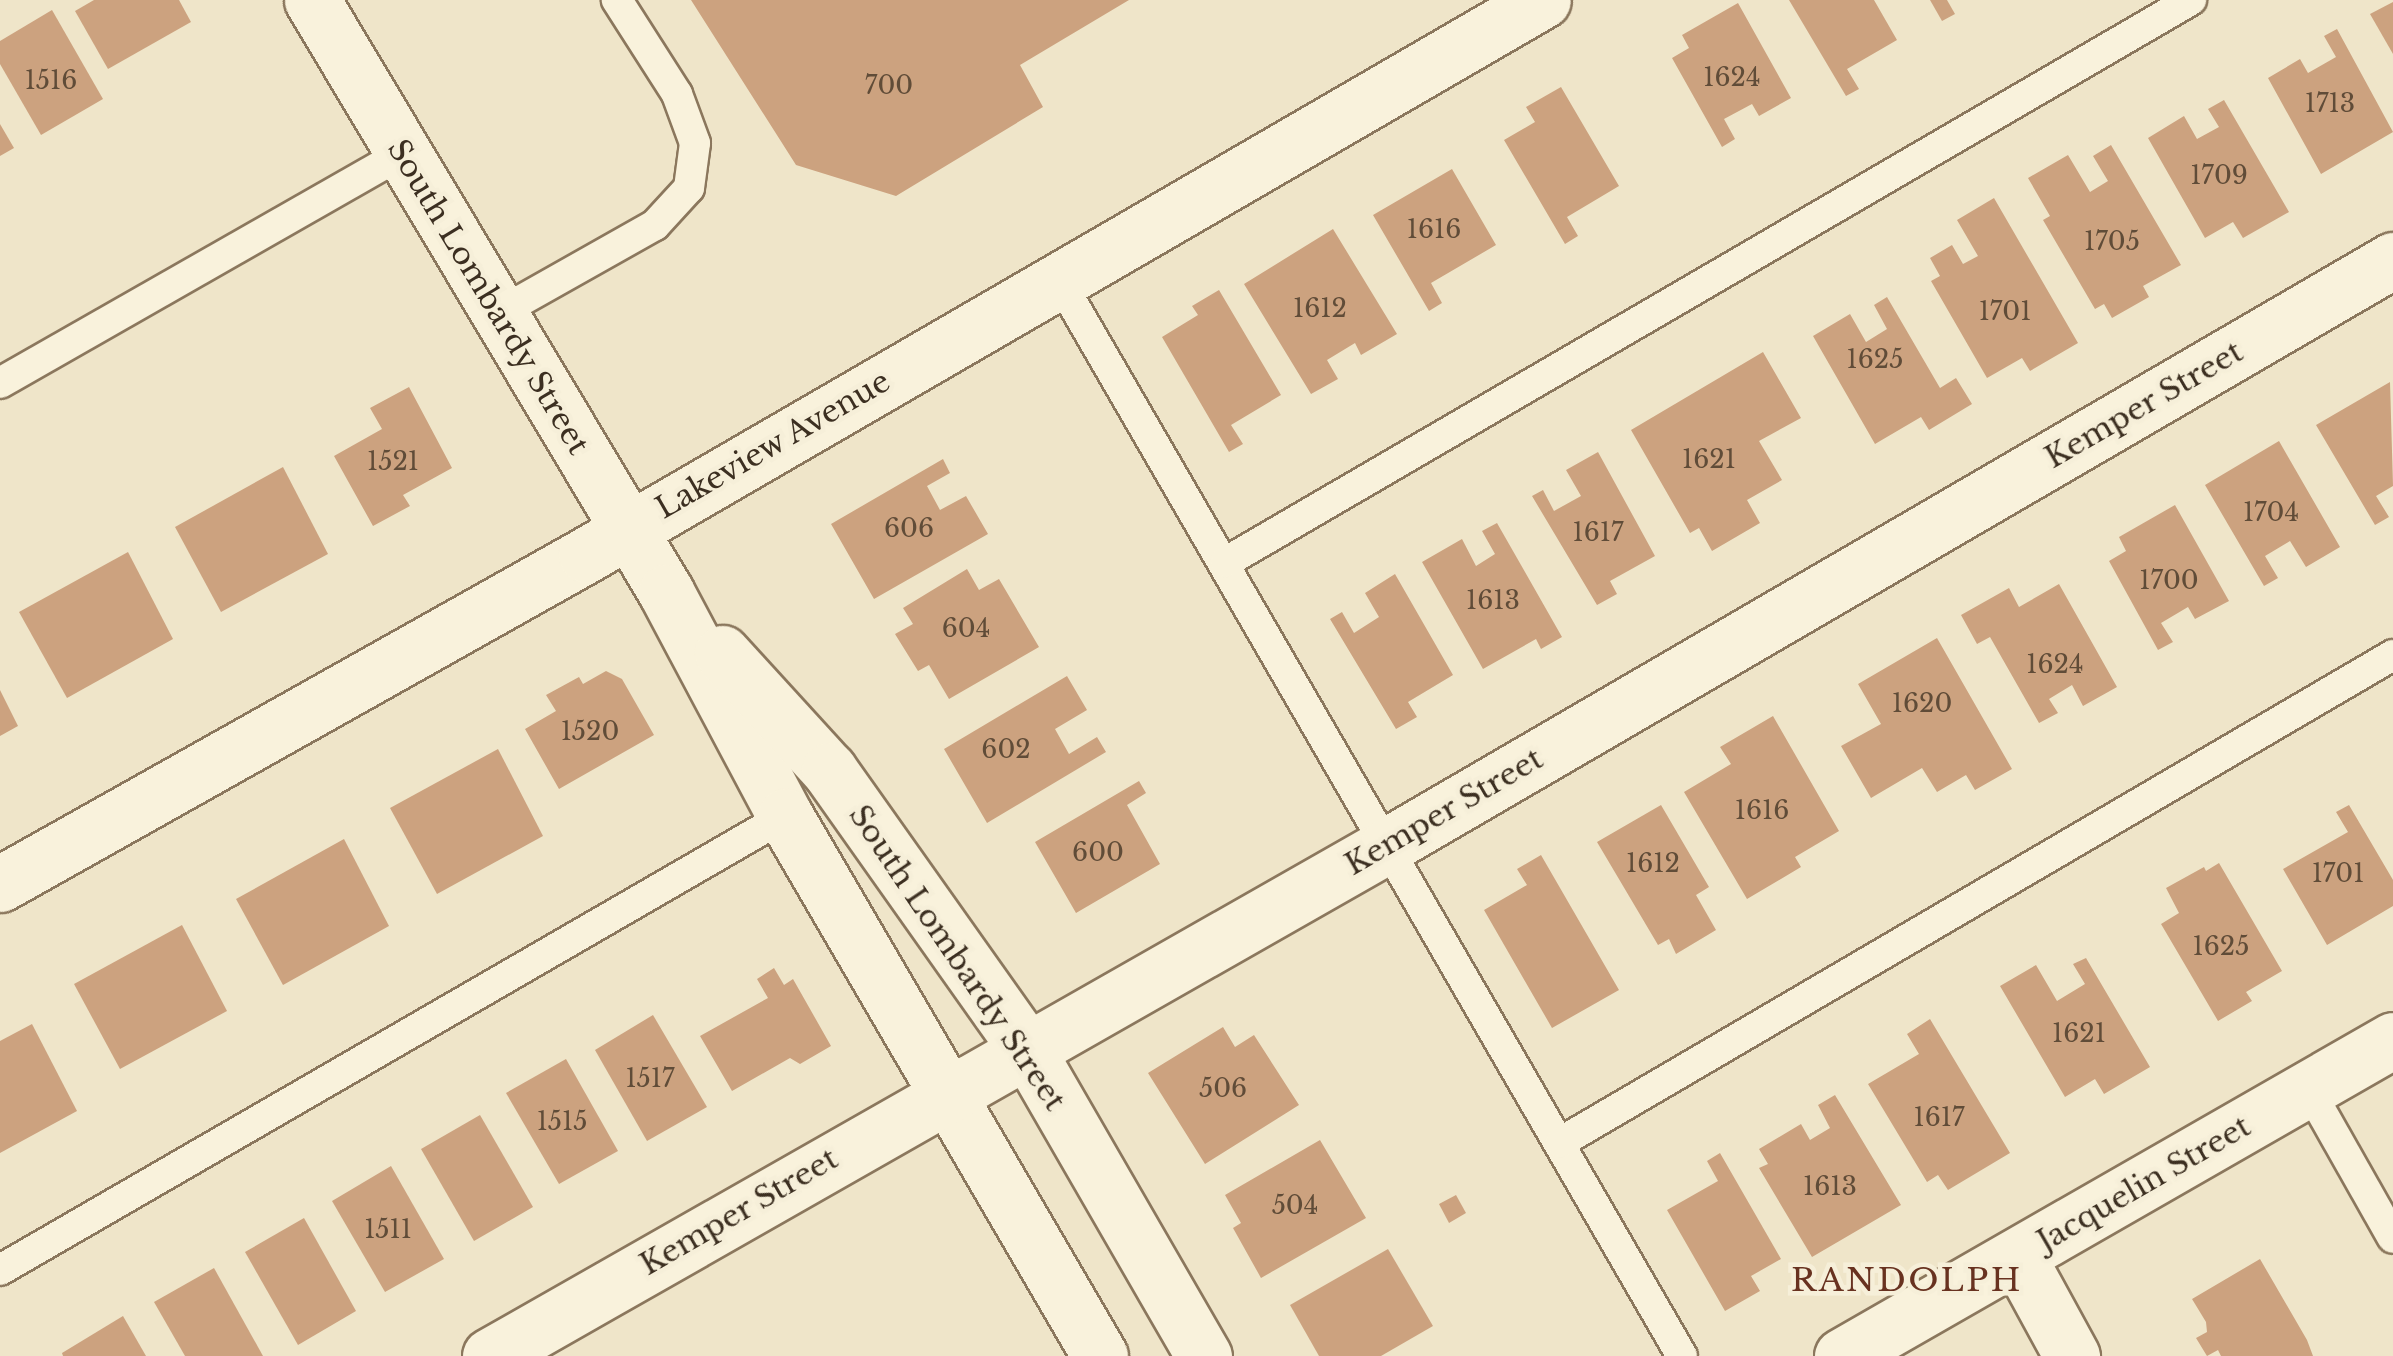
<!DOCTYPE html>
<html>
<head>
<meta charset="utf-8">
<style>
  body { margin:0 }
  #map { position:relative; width:2393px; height:1356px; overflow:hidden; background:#efe5c9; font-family:"Libre Baskerville",serif }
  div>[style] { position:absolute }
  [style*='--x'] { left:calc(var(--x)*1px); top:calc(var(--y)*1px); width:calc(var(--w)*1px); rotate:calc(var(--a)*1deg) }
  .building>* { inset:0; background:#cca27f }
  .roads { filter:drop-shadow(2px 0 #8b775d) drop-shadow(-2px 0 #8b775d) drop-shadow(0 2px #8b775d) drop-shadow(0 -2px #8b775d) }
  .lane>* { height:30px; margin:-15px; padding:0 15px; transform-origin:15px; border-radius:15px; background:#f9f2dc }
  .street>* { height:55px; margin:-27.5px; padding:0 27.5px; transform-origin:27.5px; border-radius:27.5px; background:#f9f2dc }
  .secondary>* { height:55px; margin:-27.5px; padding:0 27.5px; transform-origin:27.5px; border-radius:27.5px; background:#f9f2dc }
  span { translate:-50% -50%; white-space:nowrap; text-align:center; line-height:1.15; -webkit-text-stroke:9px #f6efd9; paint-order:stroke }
  .number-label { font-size:25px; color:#604c38 }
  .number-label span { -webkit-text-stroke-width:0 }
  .street-label { font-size:30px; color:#3c2f21 }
  .neighbourhood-label { font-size:32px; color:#683220; letter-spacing:2.5px }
</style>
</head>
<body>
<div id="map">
  <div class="building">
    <div style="clip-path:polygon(94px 0,179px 0,191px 22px,108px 69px,75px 11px)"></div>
    <div style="clip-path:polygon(691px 0,1129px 0,1020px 65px,1043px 107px,896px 196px,796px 165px)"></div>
    <div style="clip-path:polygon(1789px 0,1874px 0,1897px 40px,1847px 69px,1859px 89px,1846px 96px)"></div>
    <div style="clip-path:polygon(1930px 0,1947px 0,1955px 14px,1942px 21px)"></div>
    <div style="clip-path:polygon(2393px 2px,2393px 54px,2370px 14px)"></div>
    <div style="clip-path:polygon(1738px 3px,1791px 98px,1759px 116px,1752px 104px,1724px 119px,1735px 139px,1722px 147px,1672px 58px,1689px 48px,1682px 35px)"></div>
    <div style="clip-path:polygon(52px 10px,103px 99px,41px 135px,0 64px,0 41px)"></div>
    <div style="clip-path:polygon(2337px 29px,2393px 132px,2321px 174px,2268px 78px,2300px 59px,2308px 73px,2336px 57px,2324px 36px)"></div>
    <div style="clip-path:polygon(1561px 87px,1619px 186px,1567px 217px,1578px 236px,1565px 244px,1504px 140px,1535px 122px,1526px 107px)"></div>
    <div style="clip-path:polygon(2224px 100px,2289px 212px,2243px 238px,2233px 222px,2205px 238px,2148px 138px,2184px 116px,2197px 139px,2219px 127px,2208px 109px)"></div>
    <div style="clip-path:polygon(0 124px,14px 148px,0 156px)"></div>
    <div style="clip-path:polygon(2111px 145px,2181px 265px,2143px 286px,2149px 297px,2112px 318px,2104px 304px,2095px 309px,2043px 220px,2050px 216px,2028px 178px,2068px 155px,2090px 192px,2108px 181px,2093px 156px)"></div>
    <div style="clip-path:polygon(1452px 169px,1496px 245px,1431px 283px,1442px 303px,1429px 311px,1373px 215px)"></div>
    <div style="clip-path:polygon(1994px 198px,2078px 343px,2030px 371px,2022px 358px,1987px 378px,1931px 281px,1940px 276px,1930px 258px,1952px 245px,1963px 264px,1978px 256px,1957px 220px)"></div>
    <div style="clip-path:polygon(1333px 229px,1397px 334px,1361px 355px,1355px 343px,1327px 360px,1338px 379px,1311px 394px,1244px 284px)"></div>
    <div style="clip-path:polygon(1219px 290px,1281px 395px,1231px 425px,1243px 444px,1229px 452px,1162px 337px,1198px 315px,1192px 306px)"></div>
    <div style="clip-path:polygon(1887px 297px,1940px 388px,1956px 378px,1972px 404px,1929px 430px,1921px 417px,1875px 444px,1813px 336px,1850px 314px,1866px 342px,1887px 329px,1874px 305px)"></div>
    <div style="clip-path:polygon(1763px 352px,1801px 418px,1759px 441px,1782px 480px,1747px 500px,1760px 523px,1712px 551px,1699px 528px,1690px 533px,1631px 430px)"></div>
    <div style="clip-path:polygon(2390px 382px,2393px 486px,2376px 496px,2389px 517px,2375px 525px,2316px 425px)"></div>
    <div style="clip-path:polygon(409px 387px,452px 468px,403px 495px,410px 506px,373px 526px,334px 456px,382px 429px,370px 408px)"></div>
    <div style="clip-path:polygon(2279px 441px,2340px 547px,2306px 567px,2290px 541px,2265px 556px,2278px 578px,2264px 586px,2205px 485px)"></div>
    <div style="clip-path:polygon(1598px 452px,1655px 556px,1610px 581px,1617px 594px,1597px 605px,1532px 496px,1543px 490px,1554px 511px,1581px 496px,1566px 470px)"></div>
    <div style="clip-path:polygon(943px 459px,950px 473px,927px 486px,940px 510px,966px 496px,988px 534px,874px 599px,831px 524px)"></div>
    <div style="clip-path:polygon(283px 467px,328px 554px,221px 612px,175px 527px)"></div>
    <div style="clip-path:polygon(2175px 505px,2229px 601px,2195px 619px,2188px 607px,2161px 623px,2173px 642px,2158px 650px,2109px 561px,2126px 551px,2119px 537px)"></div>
    <div style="clip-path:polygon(1497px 523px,1562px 637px,1541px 649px,1536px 639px,1483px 669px,1422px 562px,1462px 539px,1476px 566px,1495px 554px,1482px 531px)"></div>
    <div style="clip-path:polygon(128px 552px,173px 639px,67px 698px,19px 612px)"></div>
    <div style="clip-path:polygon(967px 569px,979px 590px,999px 579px,1039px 647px,949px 699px,929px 665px,918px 671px,895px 634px,913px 624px,903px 608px)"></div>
    <div style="clip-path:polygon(1395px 574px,1453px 675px,1408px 702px,1417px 717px,1396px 729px,1330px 619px,1342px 612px,1354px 633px,1379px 617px,1365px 593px)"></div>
    <div style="clip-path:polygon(2059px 584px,2117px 687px,2083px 706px,2072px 685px,2049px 699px,2058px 713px,2039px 723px,1990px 637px,1977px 644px,1961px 615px,2009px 588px,2019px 607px)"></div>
    <div style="clip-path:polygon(1937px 638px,2012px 769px,1975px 790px,1966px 775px,1937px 792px,1922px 768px,1871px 798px,1841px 746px,1881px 724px,1858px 684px)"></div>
    <div style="clip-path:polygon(606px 671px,622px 679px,654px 735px,559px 789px,525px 729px,556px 711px,546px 695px,579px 677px,583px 684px)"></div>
    <div style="clip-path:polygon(1067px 676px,1087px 710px,1055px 729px,1069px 754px,1097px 737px,1106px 752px,987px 823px,944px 749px)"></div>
    <div style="clip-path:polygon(0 690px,18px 726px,0 736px)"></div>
    <div style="clip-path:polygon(1773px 716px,1839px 831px,1795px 857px,1801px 867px,1747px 899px,1684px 792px,1731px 764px,1720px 747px)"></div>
    <div style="clip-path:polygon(498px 749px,543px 836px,437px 894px,390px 808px)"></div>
    <div style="clip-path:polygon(1139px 781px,1146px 793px,1127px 805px,1160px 864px,1076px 913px,1035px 842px)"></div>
    <div style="clip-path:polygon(1661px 805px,1709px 887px,1696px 895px,1716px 930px,1676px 954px,1669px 939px,1658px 945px,1597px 842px)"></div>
    <div style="clip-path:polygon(2349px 805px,2393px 880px,2393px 906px,2327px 945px,2283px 869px,2348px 832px,2336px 812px)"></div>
    <div style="clip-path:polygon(344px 839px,389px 926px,283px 985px,236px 899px)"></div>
    <div style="clip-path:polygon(1541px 855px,1619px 990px,1552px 1028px,1484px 910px,1527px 885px,1517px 869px)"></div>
    <div style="clip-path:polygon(2219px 863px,2282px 971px,2246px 992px,2252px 1001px,2218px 1021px,2161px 924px,2179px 913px,2166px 888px,2204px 867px,2206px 871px)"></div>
    <div style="clip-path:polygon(182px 925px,227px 1011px,120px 1069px,74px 984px)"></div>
    <div style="clip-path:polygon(2086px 958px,2150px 1067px,2104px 1094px,2095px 1079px,2065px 1097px,2000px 986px,2036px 965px,2057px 1001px,2085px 984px,2073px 964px)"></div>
    <div style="clip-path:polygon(774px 968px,784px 985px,793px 979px,831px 1046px,800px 1064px,790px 1058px,732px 1091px,700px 1036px,768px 998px,757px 979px)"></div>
    <div style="clip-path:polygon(653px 1015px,707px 1107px,647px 1141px,595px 1050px)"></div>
    <div style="clip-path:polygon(1930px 1019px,2010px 1153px,1948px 1190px,1938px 1175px,1927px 1182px,1868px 1084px,1919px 1054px,1907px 1034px)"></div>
    <div style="clip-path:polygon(32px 1024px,77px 1111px,0 1153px,0 1041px)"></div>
    <div style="clip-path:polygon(1223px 1027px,1235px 1047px,1254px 1035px,1299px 1105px,1205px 1164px,1148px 1073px)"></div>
    <div style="clip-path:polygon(566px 1059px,618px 1151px,559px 1184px,506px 1093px)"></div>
    <div style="clip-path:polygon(1835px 1095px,1901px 1205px,1812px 1257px,1759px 1168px,1768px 1164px,1759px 1149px,1801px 1124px,1810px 1140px,1830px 1128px,1818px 1105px)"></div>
    <div style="clip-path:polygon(480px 1115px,533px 1207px,474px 1241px,421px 1149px)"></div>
    <div style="clip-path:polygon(1320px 1140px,1366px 1218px,1261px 1278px,1233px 1228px,1241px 1223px,1225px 1195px)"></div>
    <div style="clip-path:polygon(1720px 1153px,1781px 1259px,1751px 1276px,1760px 1291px,1725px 1311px,1667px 1210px,1718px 1181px,1707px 1161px)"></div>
    <div style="clip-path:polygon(391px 1166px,444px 1259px,385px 1292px,332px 1201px)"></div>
    <div style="clip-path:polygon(1456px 1195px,1466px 1213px,1449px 1223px,1439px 1204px)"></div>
    <div style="clip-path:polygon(304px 1218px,356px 1311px,298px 1345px,245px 1252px)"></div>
    <div style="clip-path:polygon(1388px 1249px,1433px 1326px,1381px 1356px,1319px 1356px,1290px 1305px)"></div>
    <div style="clip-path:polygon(2260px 1259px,2307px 1340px,2313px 1356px,2221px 1356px,2218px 1350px,2207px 1356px,2196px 1338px,2207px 1332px,2206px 1322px,2192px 1299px)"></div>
    <div style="clip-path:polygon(214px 1268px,263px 1356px,185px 1356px,154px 1302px)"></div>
    <div style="clip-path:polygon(123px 1316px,146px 1356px,63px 1356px,62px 1353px)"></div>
  </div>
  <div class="roads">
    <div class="lane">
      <div style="--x:1059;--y:280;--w:1243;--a:59.93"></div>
      <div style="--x:497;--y:314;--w:181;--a:-29.4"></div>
      <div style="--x:655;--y:225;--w:50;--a:-47.4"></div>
      <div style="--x:689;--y:188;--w:45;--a:-82.4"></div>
      <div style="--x:695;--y:143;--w:52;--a:-110.2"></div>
      <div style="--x:677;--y:94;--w:112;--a:-122.6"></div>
      <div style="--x:0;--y:383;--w:462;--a:-29.7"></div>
      <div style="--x:1226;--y:562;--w:1117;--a:-30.22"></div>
      <div style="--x:2308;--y:1088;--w:172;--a:60.5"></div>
      <div style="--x:1561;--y:1142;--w:964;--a:-30.34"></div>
      <div style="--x:0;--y:1270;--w:907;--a:-30.04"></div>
    </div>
    <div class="street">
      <div style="--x:312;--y:0;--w:690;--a:59.12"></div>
      <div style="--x:666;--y:592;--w:254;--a:62"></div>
      <div style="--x:785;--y:816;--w:625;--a:59.74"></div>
      <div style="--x:722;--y:653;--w:159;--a:47.6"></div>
      <div style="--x:829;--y:770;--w:341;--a:54.7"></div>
      <div style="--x:1026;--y:1048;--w:356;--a:60"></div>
      <div style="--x:2018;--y:1257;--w:113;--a:61.4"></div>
      <div style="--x:490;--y:1356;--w:1033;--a:-29.64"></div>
      <div style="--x:1388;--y:845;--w:1163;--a:-30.2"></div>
      <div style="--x:1842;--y:1356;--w:635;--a:-29.83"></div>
    </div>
    <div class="secondary">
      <div style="--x:0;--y:884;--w:672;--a:-29.31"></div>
      <div style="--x:586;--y:555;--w:1106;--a:-30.11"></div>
    </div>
  </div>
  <div class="number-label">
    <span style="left:1732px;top:78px">1624</span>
    <span style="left:51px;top:81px">1516</span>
    <span style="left:889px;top:86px">700</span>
    <span style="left:2330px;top:104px">1713</span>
    <span style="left:2219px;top:176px">1709</span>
    <span style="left:1434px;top:230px">1616</span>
    <span style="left:2112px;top:242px">1705</span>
    <span style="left:1320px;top:309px">1612</span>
    <span style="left:2005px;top:312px">1701</span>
    <span style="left:1875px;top:360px">1625</span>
    <span style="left:1709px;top:460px">1621</span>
    <span style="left:393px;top:462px">1521</span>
    <span style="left:2271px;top:513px">1704</span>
    <span style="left:909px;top:529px">606</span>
    <span style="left:1598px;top:533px">1617</span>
    <span style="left:2169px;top:581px">1700</span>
    <span style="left:1493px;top:601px">1613</span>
    <span style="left:966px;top:629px">604</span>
    <span style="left:2055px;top:665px">1624</span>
    <span style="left:1922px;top:704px">1620</span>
    <span style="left:590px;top:732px">1520</span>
    <span style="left:1006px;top:750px">602</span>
    <span style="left:1762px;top:811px">1616</span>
    <span style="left:1098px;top:853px">600</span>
    <span style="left:1653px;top:864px">1612</span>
    <span style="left:2338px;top:874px">1701</span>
    <span style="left:2221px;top:947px">1625</span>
    <span style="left:2079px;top:1034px">1621</span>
    <span style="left:650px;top:1079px">1517</span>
    <span style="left:1223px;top:1089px">506</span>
    <span style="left:1939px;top:1118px">1617</span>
    <span style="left:562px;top:1122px">1515</span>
    <span style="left:1830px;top:1187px">1613</span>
    <span style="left:1295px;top:1206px">504</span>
    <span style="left:388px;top:1230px">1511</span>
  </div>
  <div class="street-label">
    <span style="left:488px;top:297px;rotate:59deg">South Lombardy Street</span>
    <span style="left:2144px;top:405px;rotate:-30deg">Kemper Street</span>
    <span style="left:773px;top:445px;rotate:-30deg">Lakeview Avenue</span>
    <span style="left:1444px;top:812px;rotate:-30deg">Kemper Street</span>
    <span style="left:957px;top:958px;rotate:56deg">South Lombardy Street</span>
    <span style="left:2144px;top:1184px;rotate:-30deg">Jacquelin Street</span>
    <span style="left:739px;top:1212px;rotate:-30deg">Kemper Street</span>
  </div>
  <div class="neighbourhood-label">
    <span style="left:1907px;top:1280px">RANDOLPH</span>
  </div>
</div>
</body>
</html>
